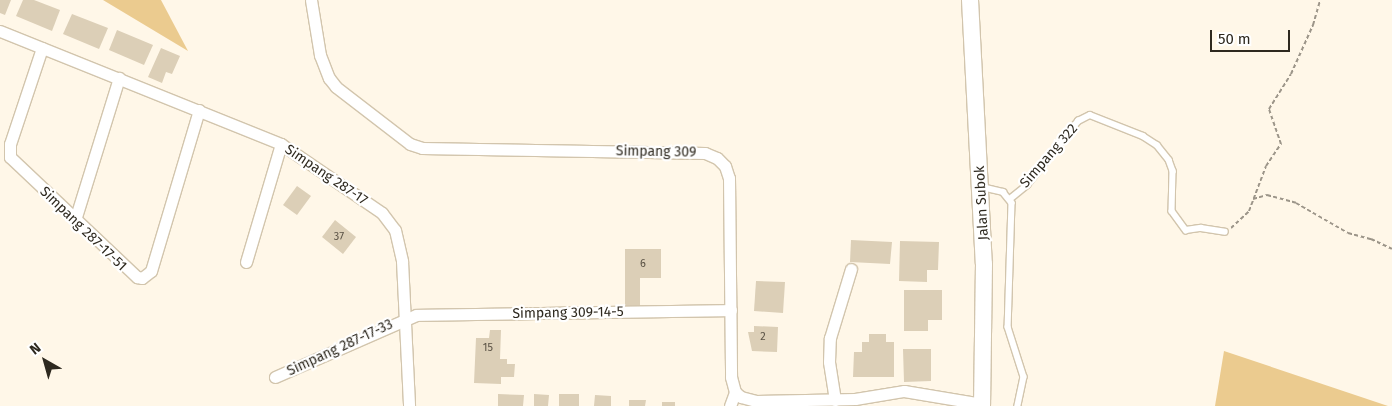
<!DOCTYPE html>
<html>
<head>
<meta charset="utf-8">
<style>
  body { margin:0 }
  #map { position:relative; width:1392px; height:406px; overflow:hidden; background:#fff7e8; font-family:"Fira Sans",sans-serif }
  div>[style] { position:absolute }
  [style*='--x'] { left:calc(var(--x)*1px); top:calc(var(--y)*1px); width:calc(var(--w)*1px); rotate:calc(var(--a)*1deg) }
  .green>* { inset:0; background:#ebcb8f }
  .building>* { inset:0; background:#dccfb7 }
  .path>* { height:2px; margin-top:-1px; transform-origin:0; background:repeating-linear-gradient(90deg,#9c9589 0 4px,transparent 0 6.5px) }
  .roads { filter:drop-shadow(1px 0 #d2c5ad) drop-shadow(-1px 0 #d2c5ad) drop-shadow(0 1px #d2c5ad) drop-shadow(0 -1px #d2c5ad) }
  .lane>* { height:5.5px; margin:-2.75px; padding:0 2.75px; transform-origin:2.75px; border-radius:2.75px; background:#fff }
  .street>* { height:11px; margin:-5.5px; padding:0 5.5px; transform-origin:5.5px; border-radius:5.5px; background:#fff }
  .secondary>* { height:16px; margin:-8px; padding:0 8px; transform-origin:8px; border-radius:8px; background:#fff }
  span { translate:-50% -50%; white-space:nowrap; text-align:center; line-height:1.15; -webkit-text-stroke:4.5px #fff; paint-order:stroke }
  .number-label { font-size:11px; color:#5a5245 }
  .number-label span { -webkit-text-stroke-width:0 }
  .street-label { font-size:14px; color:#2e291f }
  .north { position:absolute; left:20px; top:336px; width:50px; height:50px; -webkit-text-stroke:4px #fff; paint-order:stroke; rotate:322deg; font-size:14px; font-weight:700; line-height:20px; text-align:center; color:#2e291f }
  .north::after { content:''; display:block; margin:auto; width:18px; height:22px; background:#2e291f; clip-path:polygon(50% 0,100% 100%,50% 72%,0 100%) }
  .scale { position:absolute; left:1210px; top:30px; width:80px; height:22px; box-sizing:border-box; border:2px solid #2e291f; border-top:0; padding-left:6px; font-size:15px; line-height:18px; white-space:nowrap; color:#2e291f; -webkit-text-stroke:4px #fff; paint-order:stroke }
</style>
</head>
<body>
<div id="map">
  <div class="green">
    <div style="clip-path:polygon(103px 0,161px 0,188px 51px)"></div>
    <div style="clip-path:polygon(1224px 351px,1388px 406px,1215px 406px)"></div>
  </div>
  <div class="building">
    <div style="clip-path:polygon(0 0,11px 0,5px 15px,0 13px)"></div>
    <div style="clip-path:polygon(23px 0,34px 0,60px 10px,52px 31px,16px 16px)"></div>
    <div style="clip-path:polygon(72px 14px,108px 28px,99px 49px,63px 34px)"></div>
    <div style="clip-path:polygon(117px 30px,153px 45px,144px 65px,109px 50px)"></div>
    <div style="clip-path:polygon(161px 48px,180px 56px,172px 74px,166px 72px,162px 83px,148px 77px)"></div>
    <div style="clip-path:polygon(297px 186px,311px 196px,297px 215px,283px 205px)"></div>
    <div style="clip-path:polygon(335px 220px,356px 237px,343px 254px,322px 237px)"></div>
    <div style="clip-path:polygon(851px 240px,892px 242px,890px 264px,850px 262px)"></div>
    <div style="clip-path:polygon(900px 241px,939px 242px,938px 270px,927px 270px,927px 282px,899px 281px)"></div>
    <div style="clip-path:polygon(625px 249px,661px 249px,661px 278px,640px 278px,640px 306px,625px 307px)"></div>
    <div style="clip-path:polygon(756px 281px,785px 282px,783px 313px,754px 311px)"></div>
    <div style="clip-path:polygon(904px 290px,942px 290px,942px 320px,928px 320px,928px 331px,904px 331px)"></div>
    <div style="clip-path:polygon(754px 326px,778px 327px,777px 352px,752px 351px,748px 332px,754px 332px)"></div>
    <div style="clip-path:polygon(490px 330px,501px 330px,500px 359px,507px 359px,507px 364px,515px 364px,514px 377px,501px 377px,501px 384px,474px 383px,476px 338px,489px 338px)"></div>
    <div style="clip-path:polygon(869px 334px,886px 334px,886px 342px,894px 342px,894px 377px,853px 377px,854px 352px,862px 352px,862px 342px,869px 342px)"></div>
    <div style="clip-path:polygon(903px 349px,931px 349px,931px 381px,904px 382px)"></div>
    <div style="clip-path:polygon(498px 394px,524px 395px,523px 406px,498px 406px)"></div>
    <div style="clip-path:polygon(534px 394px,549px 395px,548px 406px,534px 406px)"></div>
    <div style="clip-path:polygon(559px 394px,579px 394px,579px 406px,559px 406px)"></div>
    <div style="clip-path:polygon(595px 395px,611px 396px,611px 406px,594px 406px)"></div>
    <div style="clip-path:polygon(629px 400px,646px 400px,645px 406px,629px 406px)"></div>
    <div style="clip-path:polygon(662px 402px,675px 402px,675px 406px,662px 406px)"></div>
  </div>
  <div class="path">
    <div style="--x:1253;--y:199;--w:15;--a:-16"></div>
    <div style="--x:1267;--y:195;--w:30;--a:15"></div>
    <div style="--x:1296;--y:203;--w:60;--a:30"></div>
    <div style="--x:1348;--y:233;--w:24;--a:15"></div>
    <div style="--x:1371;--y:239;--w:23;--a:25"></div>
    <div style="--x:1231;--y:228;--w:25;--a:-43"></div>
    <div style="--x:1249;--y:211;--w:48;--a:-69.3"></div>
    <div style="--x:1266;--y:166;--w:27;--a:-56"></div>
    <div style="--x:1281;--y:144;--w:37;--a:-109"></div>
    <div style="--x:1269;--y:109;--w:41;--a:-57.8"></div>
    <div style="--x:1291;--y:74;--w:54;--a:-65.8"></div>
    <div style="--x:1313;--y:25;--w:26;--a:-74"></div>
  </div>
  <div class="roads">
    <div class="lane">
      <div style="--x:982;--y:187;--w:22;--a:13"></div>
      <div style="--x:1003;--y:192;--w:14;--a:51"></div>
      <div style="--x:1012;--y:203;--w:124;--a:91.8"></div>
      <div style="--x:1008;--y:327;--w:52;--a:72.3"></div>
      <div style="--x:1024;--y:377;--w:30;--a:102"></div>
      <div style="--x:1010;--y:199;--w:22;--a:-39"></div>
      <div style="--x:1027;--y:185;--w:82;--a:-51.4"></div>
      <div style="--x:1078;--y:121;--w:13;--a:-27"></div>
      <div style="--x:1090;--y:115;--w:57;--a:21.6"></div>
      <div style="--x:1143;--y:136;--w:17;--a:33"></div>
      <div style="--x:1157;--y:145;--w:19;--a:51"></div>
      <div style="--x:1169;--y:160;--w:12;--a:70"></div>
      <div style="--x:1173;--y:171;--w:40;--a:91.4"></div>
      <div style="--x:1172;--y:211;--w:24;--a:54"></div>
      <div style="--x:1186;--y:230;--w:15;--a:-8"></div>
      <div style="--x:1201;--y:228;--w:24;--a:9"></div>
    </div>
    <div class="street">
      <div style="--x:311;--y:0;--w:56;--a:80.7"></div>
      <div style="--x:320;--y:55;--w:25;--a:69"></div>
      <div style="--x:329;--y:78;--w:11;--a:52"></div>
      <div style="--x:336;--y:87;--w:93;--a:37.6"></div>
      <div style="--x:410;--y:144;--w:13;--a:18"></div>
      <div style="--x:422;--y:148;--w:283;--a:1"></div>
      <div style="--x:705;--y:153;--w:13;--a:23"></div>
      <div style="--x:717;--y:158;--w:11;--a:45"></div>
      <div style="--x:725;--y:166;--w:13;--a:72"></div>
      <div style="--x:729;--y:178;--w:199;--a:89.4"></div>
      <div style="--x:731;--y:377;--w:16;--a:75"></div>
      <div style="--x:735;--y:392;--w:8;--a:40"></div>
      <div style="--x:741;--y:397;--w:16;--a:15"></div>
      <div style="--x:756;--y:401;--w:99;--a:-1.2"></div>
      <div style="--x:855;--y:399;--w:50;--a:-9.3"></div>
      <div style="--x:904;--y:391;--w:79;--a:9.5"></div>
      <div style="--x:0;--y:31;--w:303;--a:21.9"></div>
      <div style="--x:281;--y:144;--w:122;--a:34.3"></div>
      <div style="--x:382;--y:213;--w:21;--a:53"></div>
      <div style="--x:395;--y:230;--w:32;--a:77"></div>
      <div style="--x:402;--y:261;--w:145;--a:87.2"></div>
      <div style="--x:42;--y:48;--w:101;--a:108.4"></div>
      <div style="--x:10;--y:144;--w:13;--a:90"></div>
      <div style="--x:10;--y:157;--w:175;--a:43.4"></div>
      <div style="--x:137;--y:277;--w:5;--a:11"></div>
      <div style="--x:142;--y:278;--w:11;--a:-38"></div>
      <div style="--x:151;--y:271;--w:168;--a:-73.4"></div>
      <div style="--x:75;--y:220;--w:149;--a:-72.8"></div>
      <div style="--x:246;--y:262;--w:123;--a:-73.5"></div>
      <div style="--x:275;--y:377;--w:154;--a:-23.7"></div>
      <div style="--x:416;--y:315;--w:315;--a:-0.9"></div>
      <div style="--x:835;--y:400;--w:38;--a:-99"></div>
      <div style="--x:829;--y:362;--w:24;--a:-88"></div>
      <div style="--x:830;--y:338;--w:72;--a:-73.1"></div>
      <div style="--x:730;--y:406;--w:15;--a:-70"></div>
    </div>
    <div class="secondary">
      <div style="--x:970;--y:0;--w:264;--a:87"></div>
      <div style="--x:984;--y:264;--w:142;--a:90.8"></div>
    </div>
  </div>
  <div class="number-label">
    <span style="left:339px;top:237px">37</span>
    <span style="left:643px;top:264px">6</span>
    <span style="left:763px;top:337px">2</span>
    <span style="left:488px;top:348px">15</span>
  </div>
  <div class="street-label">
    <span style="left:656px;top:152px;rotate:1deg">Simpang 309</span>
    <span style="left:1049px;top:156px;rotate:-49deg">Simpang 322</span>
    <span style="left:326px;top:175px;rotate:34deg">Simpang 287-17</span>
    <span style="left:982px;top:203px;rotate:-93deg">Jalan Subok</span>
    <span style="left:83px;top:229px;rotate:44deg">Simpang 287-17-51</span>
    <span style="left:568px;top:313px;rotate:-1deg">Simpang 309-14-5</span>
    <span style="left:340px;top:348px;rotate:-25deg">Simpang 287-17-33</span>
  </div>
  <div class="north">N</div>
  <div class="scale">50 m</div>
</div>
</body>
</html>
